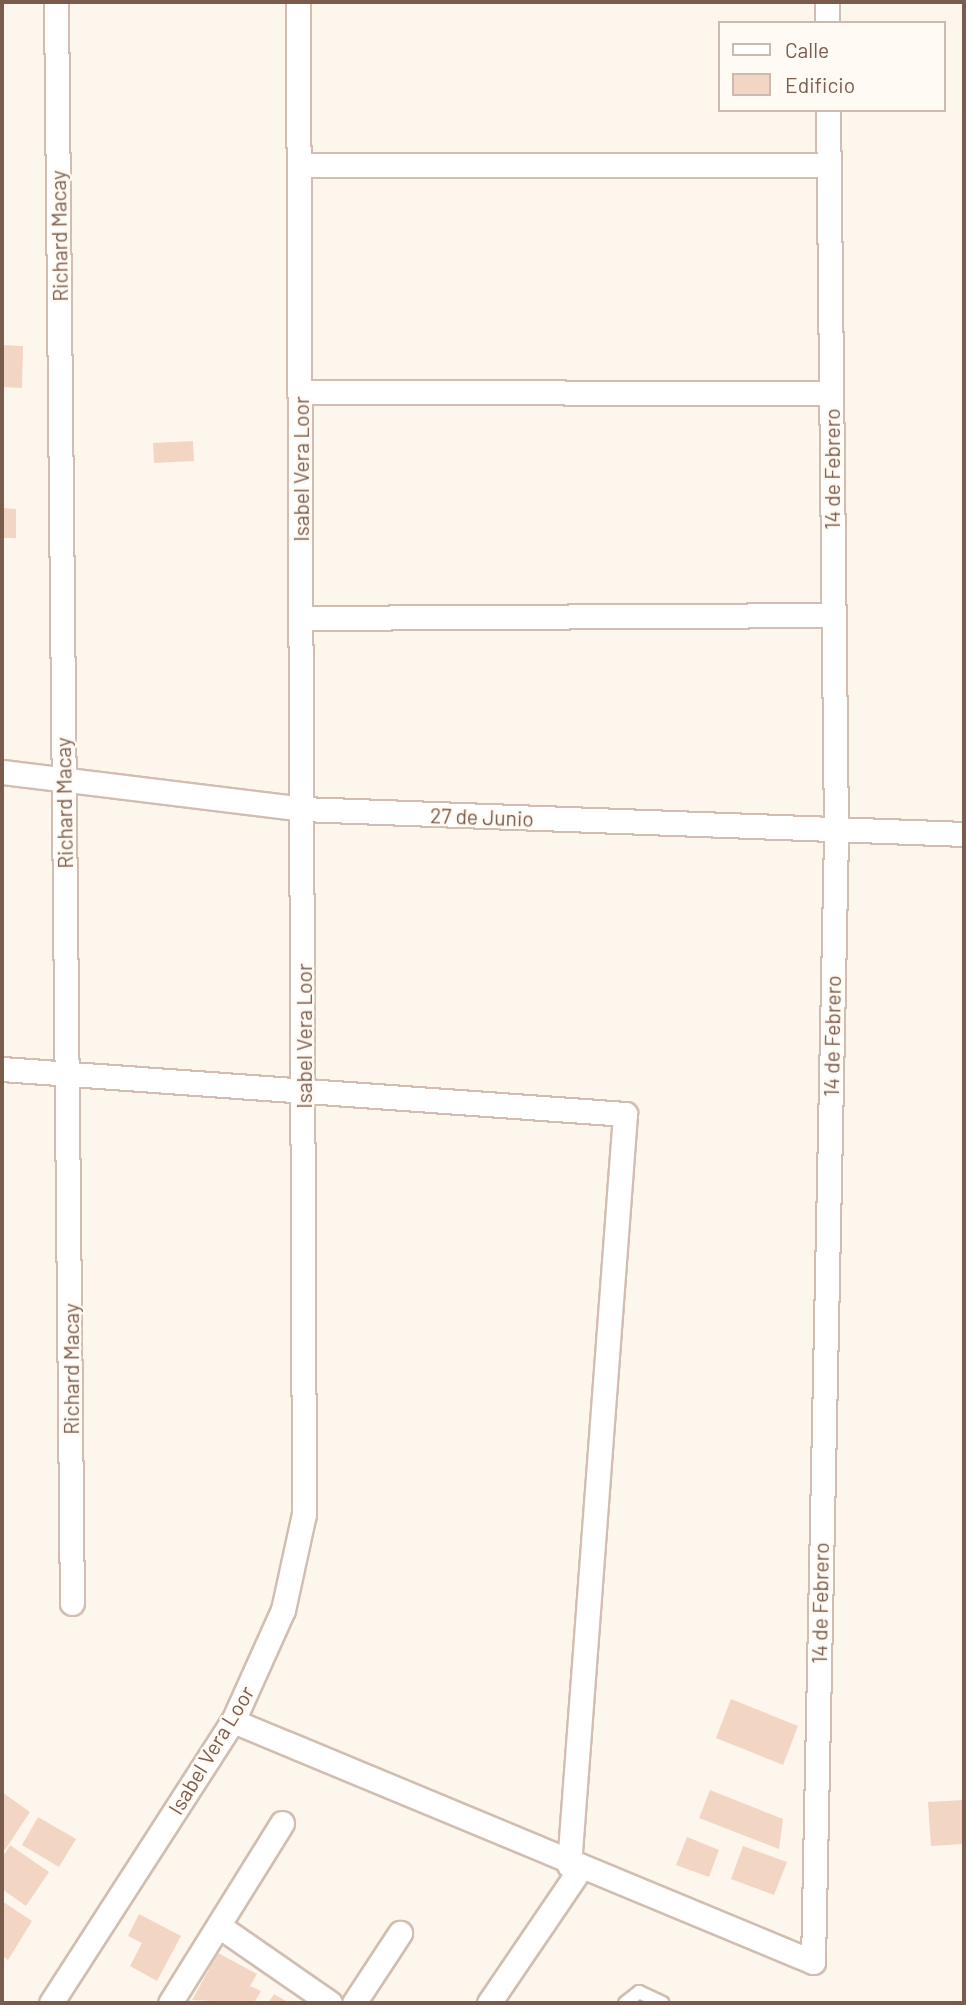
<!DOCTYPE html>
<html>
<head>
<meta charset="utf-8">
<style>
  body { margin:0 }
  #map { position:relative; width:966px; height:2005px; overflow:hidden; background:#fdf6ec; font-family:Barlow,sans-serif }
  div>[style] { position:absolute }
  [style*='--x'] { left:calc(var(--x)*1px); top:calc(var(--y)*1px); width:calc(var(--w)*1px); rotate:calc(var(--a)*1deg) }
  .building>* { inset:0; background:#f3d5c3 }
  .roads { filter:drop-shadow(2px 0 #d1beb0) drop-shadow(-2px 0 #d1beb0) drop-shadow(0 2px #d1beb0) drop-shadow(0 -2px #d1beb0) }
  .service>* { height:12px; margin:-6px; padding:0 6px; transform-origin:6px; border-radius:6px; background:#fff }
  .minor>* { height:23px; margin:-11.5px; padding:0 11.5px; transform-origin:11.5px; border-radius:11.5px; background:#fff }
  span { translate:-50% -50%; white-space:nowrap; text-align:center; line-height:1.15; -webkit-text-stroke:5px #fffaf3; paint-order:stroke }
  .street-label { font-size:21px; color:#7a5c4d }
  .frame { position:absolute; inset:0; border:4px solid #7a5c4d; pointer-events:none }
  .legend { position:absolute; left:718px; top:21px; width:228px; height:91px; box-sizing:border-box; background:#fffaf3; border:2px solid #cabbb1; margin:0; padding:9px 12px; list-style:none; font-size:21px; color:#7a5c4d }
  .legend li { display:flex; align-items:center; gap:14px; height:35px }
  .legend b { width:35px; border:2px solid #cabbb1 }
</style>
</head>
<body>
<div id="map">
  <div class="building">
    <div style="clip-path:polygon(2px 345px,23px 346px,22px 388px,2px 387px)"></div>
    <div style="clip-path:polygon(193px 441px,194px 461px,154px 463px,153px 443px)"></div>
    <div style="clip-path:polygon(2px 508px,16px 509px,16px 538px,2px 538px)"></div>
    <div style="clip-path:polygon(731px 1699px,798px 1726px,783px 1765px,716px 1738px)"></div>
    <div style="clip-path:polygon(710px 1790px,783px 1819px,779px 1849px,699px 1818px)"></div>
    <div style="clip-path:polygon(2px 1792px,30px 1812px,5px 1850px,2px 1848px)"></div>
    <div style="clip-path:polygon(964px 1800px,964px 1844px,931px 1846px,928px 1802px)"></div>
    <div style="clip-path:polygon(38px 1817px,76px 1839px,59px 1867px,22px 1845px)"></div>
    <div style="clip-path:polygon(687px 1837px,719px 1850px,709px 1877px,676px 1865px)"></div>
    <div style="clip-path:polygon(10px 1845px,49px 1872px,26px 1906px,2px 1889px,2px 1858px)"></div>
    <div style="clip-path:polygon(743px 1846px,787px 1862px,774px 1895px,731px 1879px)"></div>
    <div style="clip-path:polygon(2px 1901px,32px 1921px,8px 1960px,2px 1956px)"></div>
    <div style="clip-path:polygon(139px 1914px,181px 1936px,157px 1981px,130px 1966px,142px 1943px,128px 1936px)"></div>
    <div style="clip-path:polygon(218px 1953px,257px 1974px,250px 1986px,261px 1991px,254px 2003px,192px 2000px)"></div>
    <div style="clip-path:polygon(274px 1994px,289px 2003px,268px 2003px)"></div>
  </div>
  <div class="roads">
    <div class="service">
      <div style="--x:625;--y:2003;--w:18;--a:-38"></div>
      <div style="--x:639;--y:1992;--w:26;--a:25"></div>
    </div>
    <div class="minor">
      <div style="--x:56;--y:2;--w:1601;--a:89.43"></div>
      <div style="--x:827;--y:2;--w:21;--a:90"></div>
      <div style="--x:299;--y:165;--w:530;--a:0"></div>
      <div style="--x:300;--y:392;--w:531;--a:0.11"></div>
      <div style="--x:301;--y:618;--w:532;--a:-0.32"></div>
      <div style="--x:2;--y:772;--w:302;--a:7"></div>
      <div style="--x:302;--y:809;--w:662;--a:2.16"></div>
      <div style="--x:2;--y:1069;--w:625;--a:4.13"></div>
      <div style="--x:625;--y:1114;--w:753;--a:94.26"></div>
      <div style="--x:569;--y:1865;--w:12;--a:20"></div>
      <div style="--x:580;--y:1869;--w:162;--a:124.2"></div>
      <div style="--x:233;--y:1721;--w:628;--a:22.56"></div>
      <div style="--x:813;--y:1962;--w:1130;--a:-88.83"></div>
      <div style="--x:836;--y:832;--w:722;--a:-90.63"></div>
      <div style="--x:219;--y:1926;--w:135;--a:34.7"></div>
      <div style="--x:51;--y:2003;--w:336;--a:-57.2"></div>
      <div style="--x:233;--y:1721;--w:122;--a:-65.8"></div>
      <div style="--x:283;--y:1610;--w:98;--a:-77.7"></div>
      <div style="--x:304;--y:1514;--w:1512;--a:-90.23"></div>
      <div style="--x:170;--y:2003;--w:212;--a:-58.1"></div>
      <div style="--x:354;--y:2003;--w:84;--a:-56.7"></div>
    </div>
  </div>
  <div class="street-label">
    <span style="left:59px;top:236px;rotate:-91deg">Richard Macay</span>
    <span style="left:301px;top:469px;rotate:-90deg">Isabel Vera Loor</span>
    <span style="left:832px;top:469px;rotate:-90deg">14 de Febrero</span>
    <span style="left:64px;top:803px;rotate:-91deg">Richard Macay</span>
    <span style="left:482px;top:817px;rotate:2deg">27 de Junio</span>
    <span style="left:304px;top:1036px;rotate:-90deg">Isabel Vera Loor</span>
    <span style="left:832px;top:1036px;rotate:-89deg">14 de Febrero</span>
    <span style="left:71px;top:1369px;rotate:-90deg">Richard Macay</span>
    <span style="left:820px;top:1603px;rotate:-89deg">14 de Febrero</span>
    <span style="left:211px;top:1750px;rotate:-59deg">Isabel Vera Loor</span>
  </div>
  <div class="frame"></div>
  <ul class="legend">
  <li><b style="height:9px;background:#fff"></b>Calle</li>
  <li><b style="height:19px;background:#f3d5c3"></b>Edificio</li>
  </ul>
</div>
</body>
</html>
